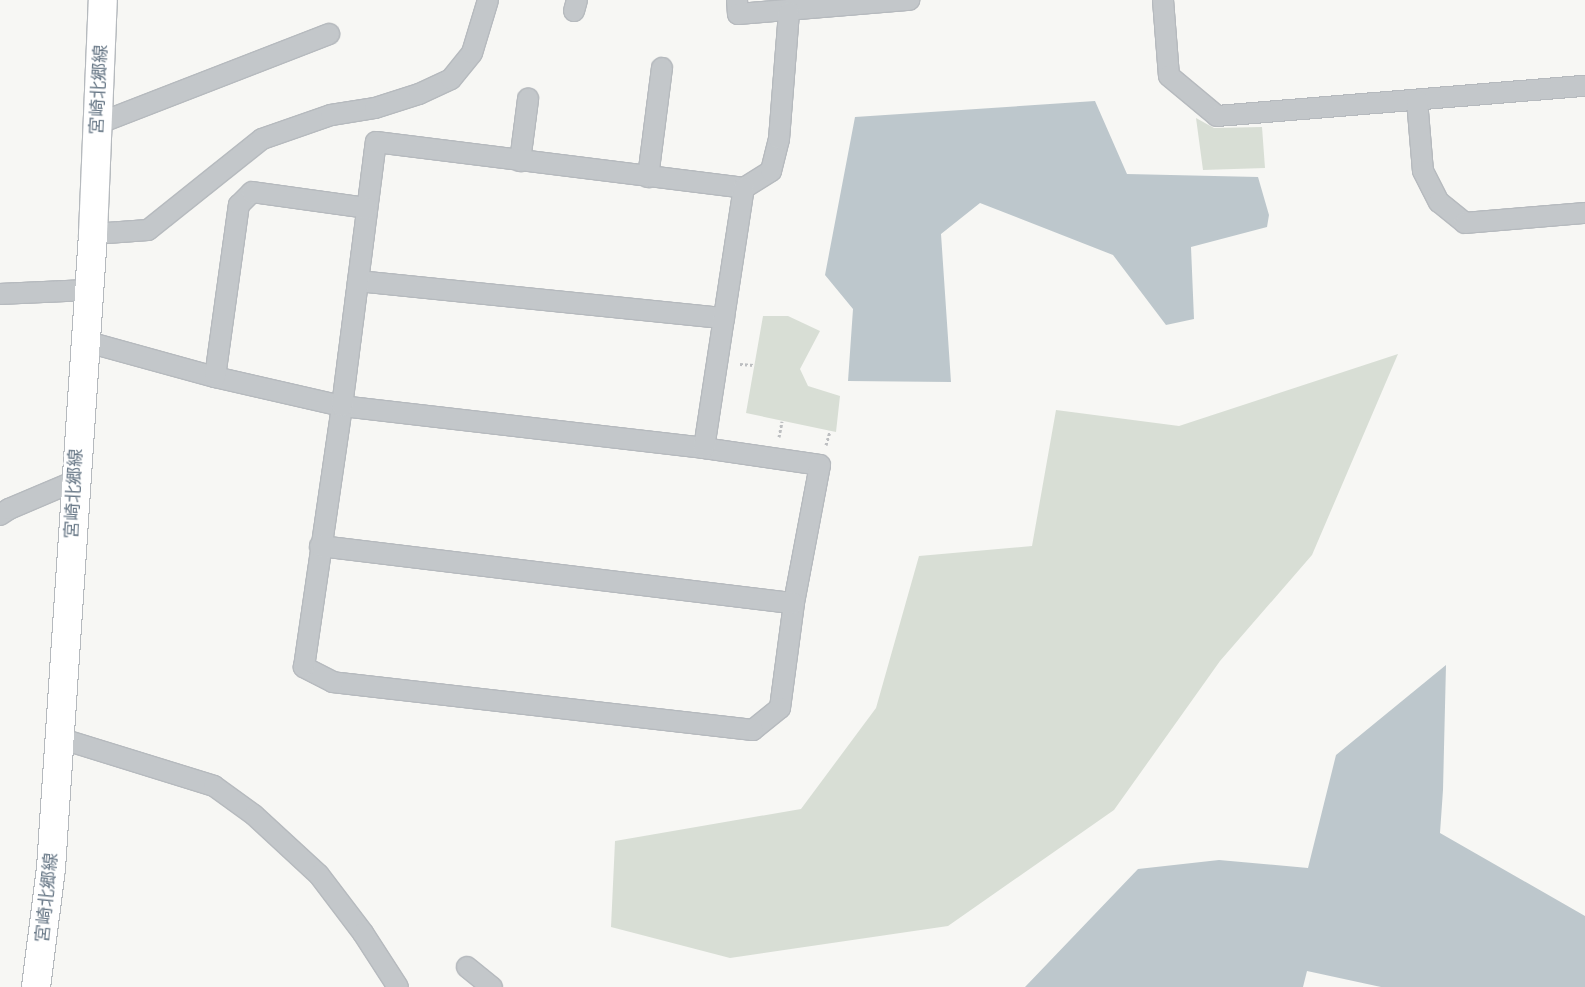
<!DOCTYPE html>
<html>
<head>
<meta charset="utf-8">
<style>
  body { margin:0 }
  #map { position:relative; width:1585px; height:987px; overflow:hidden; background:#f7f7f4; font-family:Figtree,"Noto Sans JP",sans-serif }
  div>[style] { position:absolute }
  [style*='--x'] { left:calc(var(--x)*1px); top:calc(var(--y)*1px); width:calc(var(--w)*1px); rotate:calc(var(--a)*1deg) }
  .green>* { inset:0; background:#d8ded5 }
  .water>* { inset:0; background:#bdc7cc }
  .path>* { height:3px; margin-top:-1.5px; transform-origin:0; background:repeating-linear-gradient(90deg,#bdbfc1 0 2.5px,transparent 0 5px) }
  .roads { filter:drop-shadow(1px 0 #b6babe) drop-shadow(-1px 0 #b6babe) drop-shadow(0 1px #b6babe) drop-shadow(0 -1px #b6babe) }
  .minor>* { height:20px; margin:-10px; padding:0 10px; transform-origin:10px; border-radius:10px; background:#c3c7ca }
  .primary>* { height:28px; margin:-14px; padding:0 14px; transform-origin:14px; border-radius:14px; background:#fff }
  span { translate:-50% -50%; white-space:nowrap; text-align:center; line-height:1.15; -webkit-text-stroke:5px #fff; paint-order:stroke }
  .street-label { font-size:18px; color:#667685 }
</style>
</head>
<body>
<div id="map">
  <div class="green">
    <div style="clip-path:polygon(1196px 118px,1214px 128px,1262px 127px,1265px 168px,1203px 170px)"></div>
    <div style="clip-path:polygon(763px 316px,788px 316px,820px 331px,800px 369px,808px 386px,840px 396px,836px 432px,746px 413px)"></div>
    <div style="clip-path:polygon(1398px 354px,1312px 555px,1220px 661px,1114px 810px,948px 926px,730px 958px,611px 927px,615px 841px,801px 809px,876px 708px,919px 556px,1032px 546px,1056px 410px,1179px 426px)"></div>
  </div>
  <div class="water">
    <div style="clip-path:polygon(1095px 101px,1127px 174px,1258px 177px,1269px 215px,1267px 227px,1191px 247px,1194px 319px,1166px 325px,1113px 255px,980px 203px,941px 234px,951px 382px,848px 381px,853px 309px,825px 275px,855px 117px)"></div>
    <div style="clip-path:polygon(1446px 665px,1443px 790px,1440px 833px,1585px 916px,1585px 987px,1381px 987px,1307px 971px,1303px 987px,1025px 987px,1138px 869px,1219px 860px,1308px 868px,1336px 755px)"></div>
  </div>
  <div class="path">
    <div style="--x:740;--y:364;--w:14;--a:4"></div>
    <div style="--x:779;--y:437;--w:16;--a:-79"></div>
    <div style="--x:826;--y:445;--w:15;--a:-74"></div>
  </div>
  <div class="roads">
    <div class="minor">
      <div style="--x:737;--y:0;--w:14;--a:86"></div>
      <div style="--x:738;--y:14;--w:172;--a:-4.7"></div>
      <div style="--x:1163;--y:0;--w:76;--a:85.5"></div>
      <div style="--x:1169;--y:76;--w:62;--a:39.8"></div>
      <div style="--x:1217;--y:116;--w:369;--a:-4.7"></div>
      <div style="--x:574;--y:11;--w:11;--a:-75"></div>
      <div style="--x:1417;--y:100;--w:71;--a:85.2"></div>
      <div style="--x:1423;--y:171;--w:35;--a:63"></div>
      <div style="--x:1439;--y:202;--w:33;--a:39"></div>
      <div style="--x:1465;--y:223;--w:120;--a:-4.8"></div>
      <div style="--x:97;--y:124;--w:249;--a:-21.2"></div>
      <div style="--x:520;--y:161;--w:63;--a:-82.6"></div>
      <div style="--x:648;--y:177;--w:110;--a:-82.7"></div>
      <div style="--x:93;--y:234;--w:55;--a:-4.2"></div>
      <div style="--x:148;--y:230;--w:146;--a:-38.6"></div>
      <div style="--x:262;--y:139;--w:73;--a:-19.2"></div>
      <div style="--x:331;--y:115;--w:45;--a:-9"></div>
      <div style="--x:375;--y:108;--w:46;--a:-17.7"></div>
      <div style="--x:419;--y:94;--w:35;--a:-25"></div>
      <div style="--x:451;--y:79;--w:33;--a:-51"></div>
      <div style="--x:472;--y:53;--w:55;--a:-73.2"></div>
      <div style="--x:358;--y:281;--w:368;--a:5.8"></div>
      <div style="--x:0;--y:294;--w:89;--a:-2.6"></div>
      <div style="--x:84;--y:341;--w:136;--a:15.4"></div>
      <div style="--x:215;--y:377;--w:130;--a:12.9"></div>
      <div style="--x:342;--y:406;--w:364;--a:6.6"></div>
      <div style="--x:704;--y:448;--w:117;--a:8.3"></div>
      <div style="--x:820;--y:465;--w:140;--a:100.7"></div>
      <div style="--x:794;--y:603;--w:106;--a:97.6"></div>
      <div style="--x:780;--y:708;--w:35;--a:141"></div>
      <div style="--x:753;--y:730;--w:423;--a:-173.5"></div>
      <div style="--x:333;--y:682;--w:33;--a:-153"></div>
      <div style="--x:304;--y:667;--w:264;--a:-81.7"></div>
      <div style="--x:342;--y:406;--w:266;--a:-82.7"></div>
      <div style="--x:376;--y:142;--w:371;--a:7.1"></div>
      <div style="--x:744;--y:188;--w:32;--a:-32"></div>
      <div style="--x:771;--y:171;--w:33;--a:-76"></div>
      <div style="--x:779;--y:139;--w:127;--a:-85.5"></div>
      <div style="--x:215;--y:377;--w:174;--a:-82.1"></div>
      <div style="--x:239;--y:205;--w:18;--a:-45"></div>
      <div style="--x:252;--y:192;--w:116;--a:7.9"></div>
      <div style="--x:704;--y:448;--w:263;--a:-81.3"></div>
      <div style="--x:0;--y:515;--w:11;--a:-34"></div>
      <div style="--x:9;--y:509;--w:72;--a:-23"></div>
      <div style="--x:320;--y:546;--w:477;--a:6.9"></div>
      <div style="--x:59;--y:738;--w:162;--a:17.2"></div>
      <div style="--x:214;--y:786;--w:49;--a:35.9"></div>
      <div style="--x:254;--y:815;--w:88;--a:42.7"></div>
      <div style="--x:319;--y:875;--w:73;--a:52.8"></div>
      <div style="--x:363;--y:933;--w:64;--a:57.1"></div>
      <div style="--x:467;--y:967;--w:32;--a:39"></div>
    </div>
    <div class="primary">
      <div style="--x:36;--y:987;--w:120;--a:-82.8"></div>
      <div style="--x:51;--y:868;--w:635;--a:-86.21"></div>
      <div style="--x:93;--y:234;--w:234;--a:-87.6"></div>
    </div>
  </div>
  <div class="street-label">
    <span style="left:99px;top:90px;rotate:-87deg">宮崎北郷線</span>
    <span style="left:74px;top:494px;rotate:-87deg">宮崎北郷線</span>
    <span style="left:47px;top:898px;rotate:-84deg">宮崎北郷線</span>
  </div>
</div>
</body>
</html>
